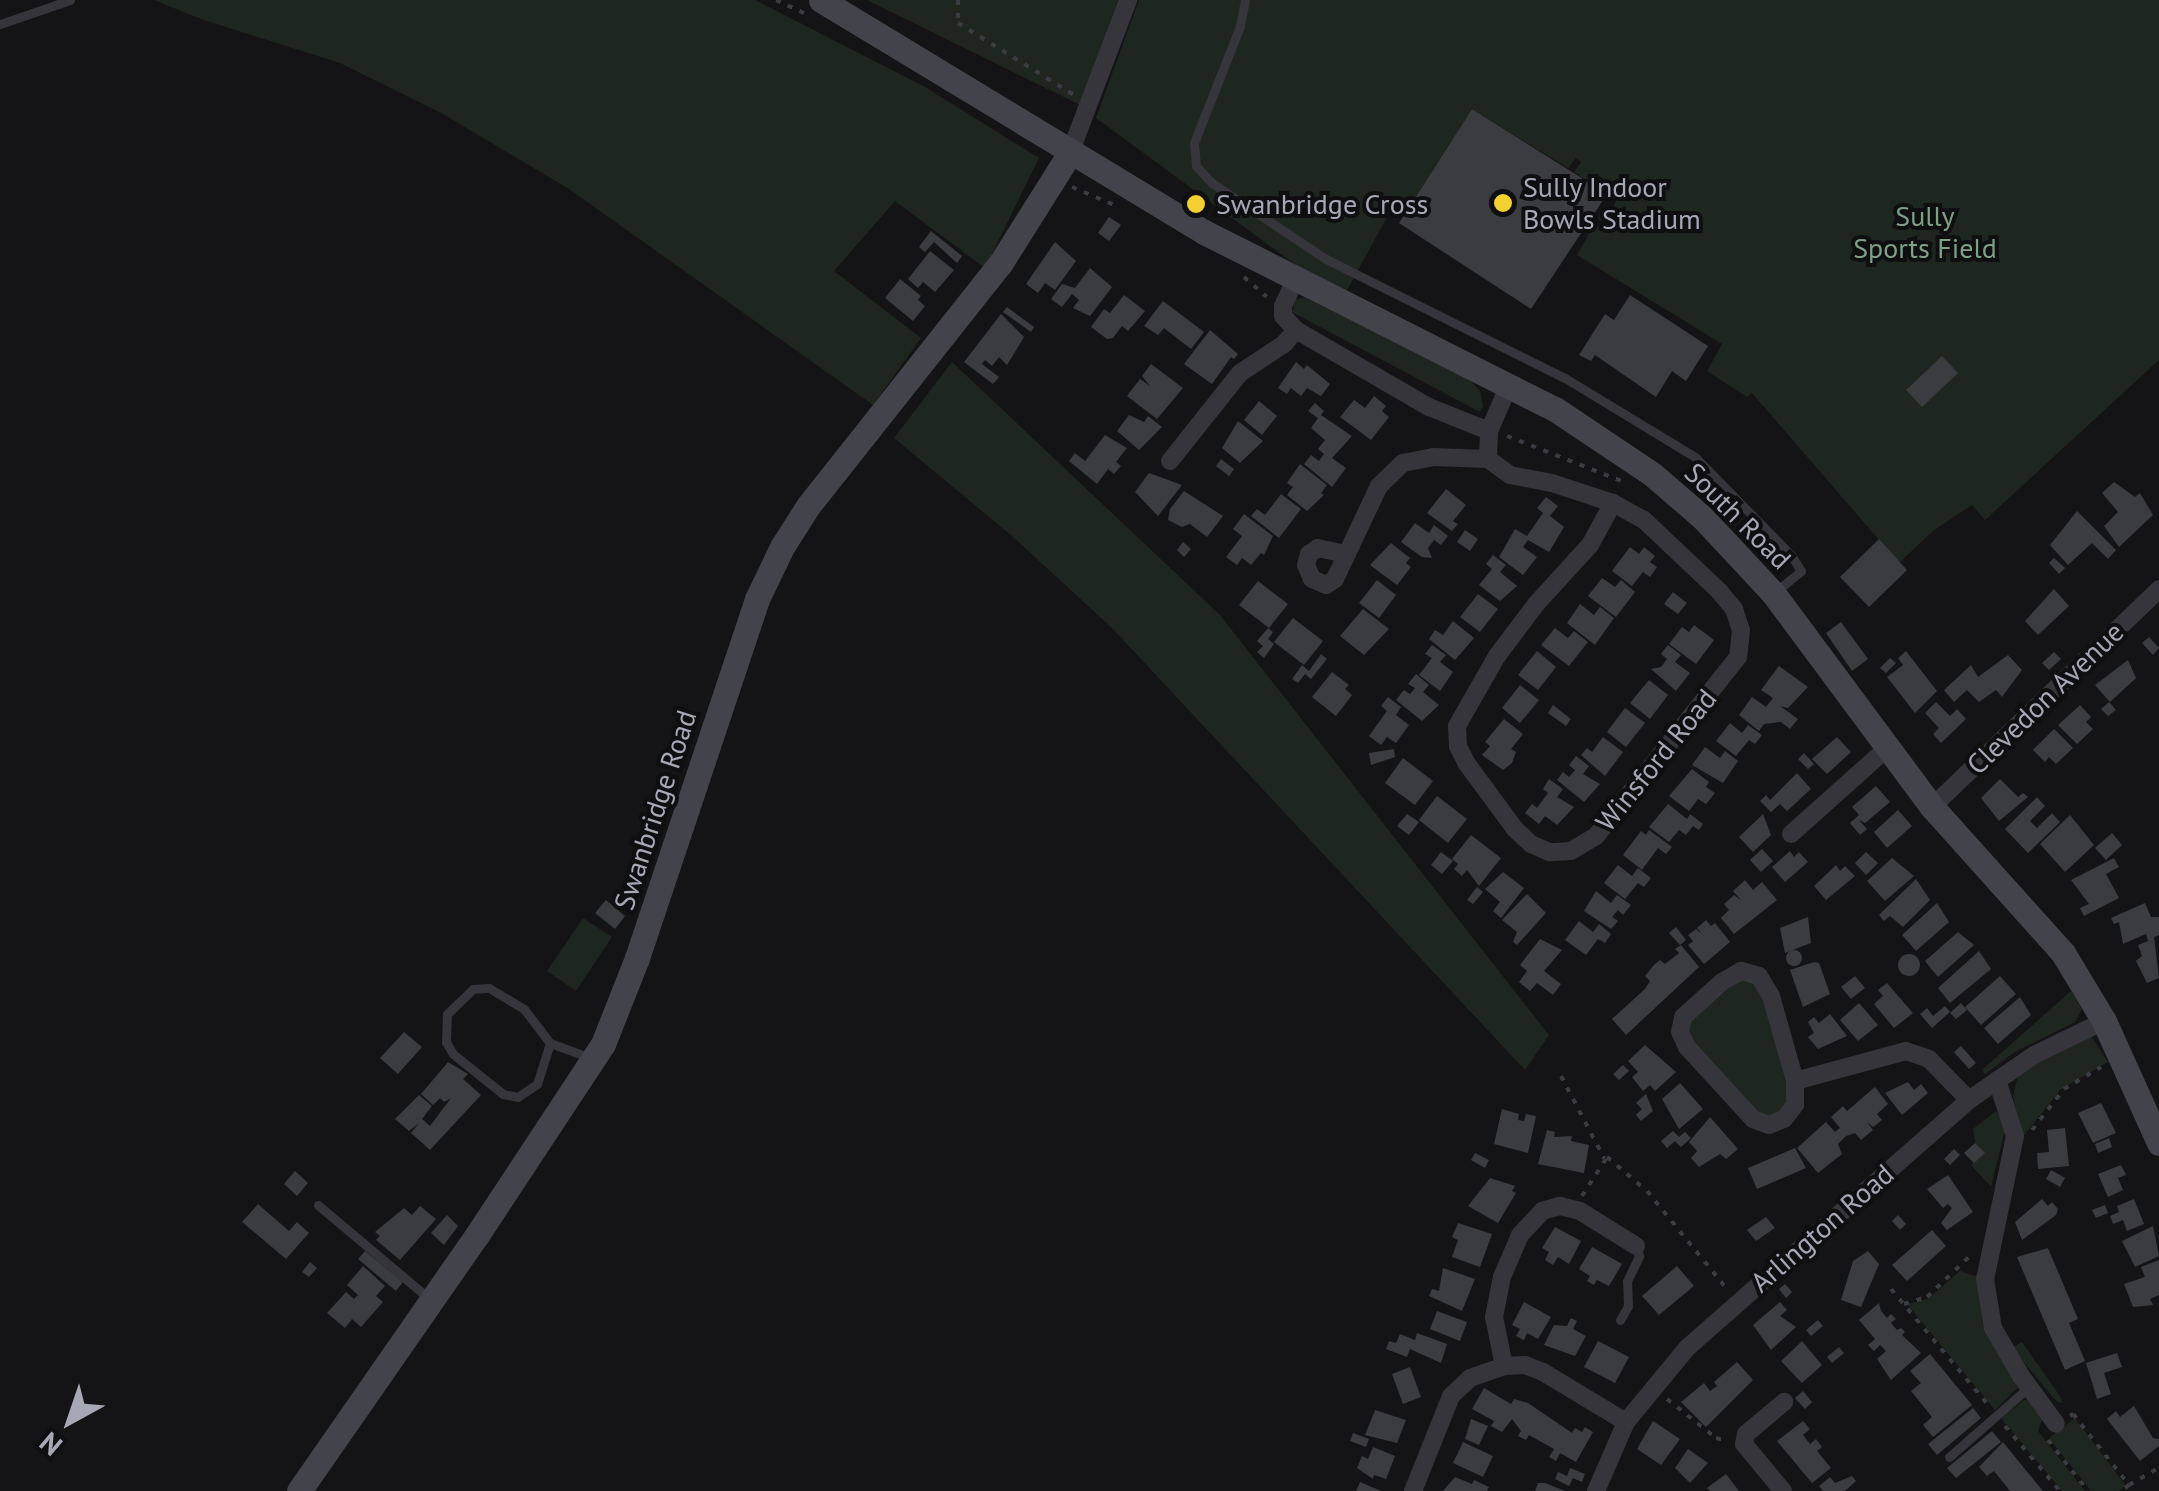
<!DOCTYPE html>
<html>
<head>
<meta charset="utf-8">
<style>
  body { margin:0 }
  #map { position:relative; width:2159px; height:1491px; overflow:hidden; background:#141416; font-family:"PT Sans",sans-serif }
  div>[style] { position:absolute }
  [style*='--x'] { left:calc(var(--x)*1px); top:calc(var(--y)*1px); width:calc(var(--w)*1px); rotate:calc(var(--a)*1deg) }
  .green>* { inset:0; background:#1e2620 }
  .building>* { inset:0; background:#3b3c40 }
  .round { border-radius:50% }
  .path>* { height:4px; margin-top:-2px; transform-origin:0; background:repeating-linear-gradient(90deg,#3b3c42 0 5px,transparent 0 13px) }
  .lane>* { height:9px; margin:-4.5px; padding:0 4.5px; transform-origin:4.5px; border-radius:4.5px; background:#35353b }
  .street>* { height:18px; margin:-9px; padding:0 9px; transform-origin:9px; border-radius:9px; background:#35353b }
  .secondary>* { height:25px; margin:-12.5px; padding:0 12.5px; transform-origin:12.5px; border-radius:12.5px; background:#43444b }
  .dots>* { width:28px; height:28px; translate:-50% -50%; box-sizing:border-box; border:5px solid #0f0f11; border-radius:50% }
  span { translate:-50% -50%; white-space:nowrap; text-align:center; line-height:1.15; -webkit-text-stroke:8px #0f0f11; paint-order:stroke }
  .poi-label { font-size:28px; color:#a6a8b6 }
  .left { translate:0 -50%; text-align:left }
  .park-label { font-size:28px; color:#7ca184 }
  .street-label { font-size:28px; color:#a6a8b6 }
  .north { position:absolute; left:20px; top:1371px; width:100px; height:100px; -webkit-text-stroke:8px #0f0f11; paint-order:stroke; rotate:220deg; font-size:28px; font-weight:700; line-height:40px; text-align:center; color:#a6a8b6 }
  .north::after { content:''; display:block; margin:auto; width:35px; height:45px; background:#a6a8b6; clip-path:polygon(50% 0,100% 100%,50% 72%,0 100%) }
</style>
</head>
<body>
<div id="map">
  <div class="green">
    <div style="clip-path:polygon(154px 0,755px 0,925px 87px,1039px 158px,985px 268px,895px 201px,834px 271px,921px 338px,873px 405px,569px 189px,443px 114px,340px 63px,201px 19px)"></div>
    <div style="clip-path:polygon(867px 0,1118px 0,1080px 105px)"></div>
    <div style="clip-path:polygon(1139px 0,2159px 0,2159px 360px,1985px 520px,1972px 505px,1934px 530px,1899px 563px,1752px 393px,1747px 397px,1707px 371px,1722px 344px,1577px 255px,1594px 225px,1601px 228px,1604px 222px,1598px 218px,1614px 206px,1618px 195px,1597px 173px,1589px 182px,1574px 172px,1581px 162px,1576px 158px,1568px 168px,1472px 109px,1403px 216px,1391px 210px,1346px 292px,1300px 268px,1096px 118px)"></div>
    <div style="clip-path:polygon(1304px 297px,1470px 380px,1480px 391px,1483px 406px,1480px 412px,1292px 312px,1295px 300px)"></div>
    <div style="clip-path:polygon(952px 362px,1220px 615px,1549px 1035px,1525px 1070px,1112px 628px,1012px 536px,894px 438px)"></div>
    <div style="clip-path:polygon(583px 918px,612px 937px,576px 991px,547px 971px)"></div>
    <div style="clip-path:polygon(1742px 978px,1755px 981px,1764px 995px,1789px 1096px,1785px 1110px,1771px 1117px,1756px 1112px,1687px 1034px,1691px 1020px)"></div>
    <div style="clip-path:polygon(2071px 991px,2082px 1009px,2075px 1022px,2015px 1052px,1985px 1074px,1982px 1070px)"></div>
    <div style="clip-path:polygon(2091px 1036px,2108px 1062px,2060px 1090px,2021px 1139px,2013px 1096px,2018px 1075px,2028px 1066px)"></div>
    <div style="clip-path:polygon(1996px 1111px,2006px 1126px,1991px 1187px,1971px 1165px,1984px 1153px,1975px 1143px,1973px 1129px)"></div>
    <div style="clip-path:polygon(1960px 1271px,1978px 1277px,1983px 1323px,2018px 1387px,1995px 1410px,1907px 1304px,1928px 1299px)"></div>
    <div style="clip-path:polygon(2022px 1342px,2060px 1396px,2063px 1403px,2057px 1402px,2012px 1348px)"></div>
    <div style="clip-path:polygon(2024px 1400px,2034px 1401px,2043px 1417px,2038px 1431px,2085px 1491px,2062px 1491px,2001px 1418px)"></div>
    <div style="clip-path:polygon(2075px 1418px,2126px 1486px,2119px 1491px,2091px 1491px,2049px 1438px)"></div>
  </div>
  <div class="building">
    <div style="clip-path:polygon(1472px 109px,1607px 194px,1531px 309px,1399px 223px)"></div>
    <div style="clip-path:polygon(1109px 217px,1121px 225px,1109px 241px,1098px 233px)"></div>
    <div style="clip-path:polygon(931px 231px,962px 256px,957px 263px,934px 242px,925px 252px,919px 247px)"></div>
    <div style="clip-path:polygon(1055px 242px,1076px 261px,1055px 290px,1045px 283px,1038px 293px,1026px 284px)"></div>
    <div style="clip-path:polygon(930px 251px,954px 270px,935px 292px,923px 282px,918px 288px,908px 279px)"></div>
    <div style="clip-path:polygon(1090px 268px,1112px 287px,1090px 316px,1073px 308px,1079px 300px,1072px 294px,1062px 307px,1051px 299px,1062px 284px,1075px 288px)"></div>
    <div style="clip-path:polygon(900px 279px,921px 296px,918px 300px,925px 306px,913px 321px,885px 298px)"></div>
    <div style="clip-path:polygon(1124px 295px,1145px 311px,1128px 331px,1122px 326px,1113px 338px,1107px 339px,1091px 327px,1104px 309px,1110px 313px)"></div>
    <div style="clip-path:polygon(1630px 295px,1708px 346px,1686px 381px,1672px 371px,1656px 397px,1595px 355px,1591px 361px,1579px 355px,1605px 314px,1614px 320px)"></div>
    <div style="clip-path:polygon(1163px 301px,1204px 332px,1191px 349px,1164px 328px,1158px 335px,1144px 326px)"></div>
    <div style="clip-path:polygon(1007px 307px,1034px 327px,1031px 332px,1003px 312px)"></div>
    <div style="clip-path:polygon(1001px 314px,1024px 337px,1007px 365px,999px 357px,992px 366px,985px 360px,982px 364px,999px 377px,993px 384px,964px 362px)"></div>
    <div style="clip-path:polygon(1210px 330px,1238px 354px,1234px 359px,1231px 357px,1212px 384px,1184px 364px)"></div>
    <div style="clip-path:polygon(1942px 356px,1958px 373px,1922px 407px,1906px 390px)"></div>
    <div style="clip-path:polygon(1296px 362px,1304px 369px,1307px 365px,1330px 384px,1321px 396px,1307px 388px,1301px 396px,1291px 388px,1287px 394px,1278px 388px)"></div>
    <div style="clip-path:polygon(1151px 364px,1183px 388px,1157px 419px,1127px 396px,1140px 379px,1150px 386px,1142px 376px)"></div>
    <div style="clip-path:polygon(1374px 396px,1386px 406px,1382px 411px,1389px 417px,1371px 440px,1340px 417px,1354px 400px,1365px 408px)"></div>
    <div style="clip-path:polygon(1259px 401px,1277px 416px,1262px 435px,1244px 420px)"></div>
    <div style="clip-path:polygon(1315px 403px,1324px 411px,1321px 415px,1352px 436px,1332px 458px,1346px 468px,1332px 487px,1304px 464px,1311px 455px,1319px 461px,1324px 454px,1318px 449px,1325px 440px,1311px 428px,1318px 418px,1308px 411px)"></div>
    <div style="clip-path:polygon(1129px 415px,1144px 422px,1148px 416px,1162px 427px,1139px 450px,1117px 431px)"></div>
    <div style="clip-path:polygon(1238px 421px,1263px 441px,1240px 463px,1222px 448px)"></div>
    <div style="clip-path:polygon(1105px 435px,1127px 448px,1116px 462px,1121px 466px,1114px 474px,1108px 469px,1097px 484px,1069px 461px,1075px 453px,1085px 461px)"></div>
    <div style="clip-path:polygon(1221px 459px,1234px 469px,1229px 476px,1216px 466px)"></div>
    <div style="clip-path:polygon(1300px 464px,1327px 485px,1321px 493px,1324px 495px,1307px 511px,1287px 495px,1293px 487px,1287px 483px)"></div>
    <div style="clip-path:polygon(1149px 473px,1182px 485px,1158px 516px,1135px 492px)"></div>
    <div style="clip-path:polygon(2114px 482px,2135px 497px,2140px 493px,2153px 515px,2119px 547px,2104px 526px,2118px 512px,2102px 493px)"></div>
    <div style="clip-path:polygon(1446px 489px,1466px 505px,1453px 521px,1458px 524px,1452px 531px,1427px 513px)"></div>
    <div style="clip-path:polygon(1184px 491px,1223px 516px,1207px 537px,1190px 524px,1182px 527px,1168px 520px,1170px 509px)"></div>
    <div style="clip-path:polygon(1281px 494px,1301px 509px,1279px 538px,1251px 516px,1257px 509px,1265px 515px)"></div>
    <div style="clip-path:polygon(1546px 497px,1558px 506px,1550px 516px,1564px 527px,1549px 552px,1528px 540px,1523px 547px,1537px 557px,1523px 575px,1499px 557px,1515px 529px,1527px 536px,1543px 513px,1537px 508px)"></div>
    <div style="clip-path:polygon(2077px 511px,2116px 550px,2108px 559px,2092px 543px,2068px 565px,2050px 545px)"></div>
    <div style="clip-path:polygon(1244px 514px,1273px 536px,1264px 555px,1261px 553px,1251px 565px,1242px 558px,1237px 565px,1226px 557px,1242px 536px,1233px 529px)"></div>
    <div style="clip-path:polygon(1415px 523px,1429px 533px,1434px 525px,1448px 536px,1441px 545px,1434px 540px,1428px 548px,1432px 558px,1422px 557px,1401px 542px)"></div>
    <div style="clip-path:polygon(1465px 530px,1478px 539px,1470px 551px,1457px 542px)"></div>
    <div style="clip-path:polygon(1879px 539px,1907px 570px,1869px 607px,1840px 577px)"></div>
    <div style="clip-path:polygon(1183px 542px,1191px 549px,1184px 557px,1177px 550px)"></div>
    <div style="clip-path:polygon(1391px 543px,1410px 558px,1406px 563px,1411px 567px,1397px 585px,1370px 565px)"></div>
    <div style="clip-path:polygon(1630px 547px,1639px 554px,1644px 547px,1655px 556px,1650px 562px,1657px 567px,1650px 577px,1643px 572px,1632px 586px,1612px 571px)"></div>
    <div style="clip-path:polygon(1493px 555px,1506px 565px,1500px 572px,1517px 586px,1500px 601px,1479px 585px,1492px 569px,1486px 564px)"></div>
    <div style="clip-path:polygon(2054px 558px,2065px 568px,2059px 574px,2049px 563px)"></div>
    <div style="clip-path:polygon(1602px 578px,1615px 587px,1621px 580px,1635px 592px,1616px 617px,1588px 596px)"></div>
    <div style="clip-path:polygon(1377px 580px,1396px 595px,1379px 618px,1359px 603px)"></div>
    <div style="clip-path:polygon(1258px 581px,1288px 604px,1269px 628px,1239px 605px)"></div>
    <div style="clip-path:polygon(2054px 589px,2069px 606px,2038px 635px,2025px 621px)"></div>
    <div style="clip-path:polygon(1673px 592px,1687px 603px,1678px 614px,1664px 604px)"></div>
    <div style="clip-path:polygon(1478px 594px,1498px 609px,1480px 632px,1460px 617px)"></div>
    <div style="clip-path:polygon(1580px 604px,1594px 615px,1600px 607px,1614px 618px,1595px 645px,1567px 623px)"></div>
    <div style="clip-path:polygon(1363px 609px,1389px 629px,1364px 655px,1340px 636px)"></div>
    <div style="clip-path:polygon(1293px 618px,1323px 641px,1304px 665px,1274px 642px)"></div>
    <div style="clip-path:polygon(1453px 621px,1474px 638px,1455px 660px,1429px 639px,1435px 630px,1443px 635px)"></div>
    <div style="clip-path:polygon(1841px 622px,1868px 659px,1852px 671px,1826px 633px)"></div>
    <div style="clip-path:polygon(1694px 625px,1714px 640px,1696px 664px,1669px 644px,1682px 627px,1689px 632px)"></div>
    <div style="clip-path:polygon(1268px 628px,1273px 632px,1268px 639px,1274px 644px,1264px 658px,1257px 652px,1263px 646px,1257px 641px)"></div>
    <div style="clip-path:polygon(1555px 628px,1568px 638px,1574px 631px,1588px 642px,1569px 666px,1541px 645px)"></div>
    <div style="clip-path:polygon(2149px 637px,2159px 648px,2153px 655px,2142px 643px)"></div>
    <div style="clip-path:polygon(1432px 645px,1446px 655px,1440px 662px,1453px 672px,1440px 691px,1419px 675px,1432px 658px,1425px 654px)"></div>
    <div style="clip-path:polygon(1668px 645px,1681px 655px,1675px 662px,1690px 673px,1676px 691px,1651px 669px,1661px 667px,1667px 659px,1661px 654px)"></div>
    <div style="clip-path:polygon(1537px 651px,1556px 667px,1538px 690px,1518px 675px)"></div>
    <div style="clip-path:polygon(1906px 651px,1937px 691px,1915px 713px,1887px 677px,1903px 665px,1898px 658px)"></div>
    <div style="clip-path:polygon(2054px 652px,2061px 659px,2049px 670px,2042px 663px)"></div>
    <div style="clip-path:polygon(1321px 654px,1327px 659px,1311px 679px,1305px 674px,1298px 683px,1292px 679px,1302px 665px,1309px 671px)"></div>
    <div style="clip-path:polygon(2008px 655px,2022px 670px,2002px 697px,1996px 690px,1979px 702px,1967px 690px,1954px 702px,1944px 690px,1971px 665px,1978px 677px)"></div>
    <div style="clip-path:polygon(1890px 658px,1896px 663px,1886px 673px,1880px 668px)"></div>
    <div style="clip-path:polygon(2128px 660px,2136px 678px,2110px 702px,2095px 685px)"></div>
    <div style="clip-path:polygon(1779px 666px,1808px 687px,1788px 708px,1780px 706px,1798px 719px,1790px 729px,1781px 722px,1764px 724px,1759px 731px,1739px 715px,1752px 697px,1766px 707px,1773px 698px,1761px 690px)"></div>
    <div style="clip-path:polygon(1332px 672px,1349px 685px,1345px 689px,1352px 695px,1336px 716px,1312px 697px)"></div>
    <div style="clip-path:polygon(1416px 674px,1429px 685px,1423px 692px,1439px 705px,1422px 721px,1396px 700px,1404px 690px,1410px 694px,1415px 688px,1408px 684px)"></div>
    <div style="clip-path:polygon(1649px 680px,1668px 695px,1650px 719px,1630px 703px)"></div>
    <div style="clip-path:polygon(1520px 685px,1539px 700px,1520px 723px,1502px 708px)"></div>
    <div style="clip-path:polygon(1388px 697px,1401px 707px,1396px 715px,1409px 725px,1396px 743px,1387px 737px,1381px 745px,1369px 736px,1387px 711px,1381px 706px)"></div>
    <div style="clip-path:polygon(1936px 702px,1950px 716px,1957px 709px,1966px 719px,1941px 743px,1933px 734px,1939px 728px,1925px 713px)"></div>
    <div style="clip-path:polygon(2109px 702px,2116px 710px,2108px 716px,2101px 709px)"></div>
    <div style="clip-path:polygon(1553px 705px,1571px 719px,1566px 726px,1548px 713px)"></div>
    <div style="clip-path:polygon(2080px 705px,2091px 717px,2086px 722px,2093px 729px,2077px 744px,2058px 725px)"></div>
    <div style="clip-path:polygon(1625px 708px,1645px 723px,1626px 747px,1607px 732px)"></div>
    <div style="clip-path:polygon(1504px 719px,1523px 734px,1511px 749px,1516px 752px,1512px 763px,1503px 770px,1482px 755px,1490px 746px,1485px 742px)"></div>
    <div style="clip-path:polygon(1730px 723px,1742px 733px,1748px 725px,1762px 735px,1755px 744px,1749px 740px,1736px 756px,1716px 741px)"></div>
    <div style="clip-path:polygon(2054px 729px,2073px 748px,2056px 764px,2049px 757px,2045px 762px,2033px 750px)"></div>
    <div style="clip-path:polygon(1603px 737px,1623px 752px,1605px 776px,1581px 755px,1587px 748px,1592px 752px)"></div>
    <div style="clip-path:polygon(1837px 737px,1851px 752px,1827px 774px,1812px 759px)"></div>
    <div style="clip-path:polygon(1705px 747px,1720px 758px,1725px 751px,1738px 761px,1723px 783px,1692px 765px)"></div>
    <div style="clip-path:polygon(1394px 749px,1395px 757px,1371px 765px,1369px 753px)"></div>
    <div style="clip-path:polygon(1804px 753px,1814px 764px,1808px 769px,1798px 759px)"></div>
    <div style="clip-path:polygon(1576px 756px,1589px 766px,1583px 774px,1600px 784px,1584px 802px,1557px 780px,1563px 772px,1569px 777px,1575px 770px,1569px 765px)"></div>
    <div style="clip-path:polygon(1403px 758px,1433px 781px,1415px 805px,1385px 783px)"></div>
    <div style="clip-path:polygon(1692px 769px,1709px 782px,1706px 787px,1715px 793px,1706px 804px,1698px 799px,1689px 811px,1669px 796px)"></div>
    <div style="clip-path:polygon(1797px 773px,1811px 789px,1787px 811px,1780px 804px,1771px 812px,1760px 801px,1766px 795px,1770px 800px)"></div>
    <div style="clip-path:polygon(1549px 779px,1563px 789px,1557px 797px,1574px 807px,1557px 825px,1545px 816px,1539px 824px,1525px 813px,1532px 804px,1537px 808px,1548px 793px,1543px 789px)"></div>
    <div style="clip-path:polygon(2000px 779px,2018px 797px,2023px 793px,2028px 797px,1999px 821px,1981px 798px)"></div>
    <div style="clip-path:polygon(1876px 786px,1890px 802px,1865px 823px,1859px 820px,1867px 829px,1860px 835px,1850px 823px,1859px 815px,1852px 807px)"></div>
    <div style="clip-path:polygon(1437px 796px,1467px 819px,1448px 843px,1419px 820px)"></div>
    <div style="clip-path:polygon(2037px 797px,2045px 806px,2030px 821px,2037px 828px,2052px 813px,2060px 822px,2028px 853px,2005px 829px)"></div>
    <div style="clip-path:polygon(1668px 804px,1687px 819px,1690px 814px,1703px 824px,1699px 830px,1693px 826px,1686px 835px,1679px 830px,1669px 842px,1649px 827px)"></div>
    <div style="clip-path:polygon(1898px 810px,1912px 826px,1887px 848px,1874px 832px)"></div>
    <div style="clip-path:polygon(1407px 814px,1419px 822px,1409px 835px,1397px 826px)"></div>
    <div style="clip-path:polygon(1763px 814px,1771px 835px,1753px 852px,1739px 837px)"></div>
    <div style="clip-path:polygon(2070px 815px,2094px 845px,2065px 872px,2040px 844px)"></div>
    <div style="clip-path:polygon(1649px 830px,1672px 847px,1666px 854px,1658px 848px,1642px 870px,1623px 855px,1641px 831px,1646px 835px)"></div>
    <div style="clip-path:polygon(2112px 833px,2122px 845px,2106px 860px,2095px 848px)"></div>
    <div style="clip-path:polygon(1471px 835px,1501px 858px,1479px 886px,1467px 870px,1462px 876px,1454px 869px,1458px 864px,1452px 859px)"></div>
    <div style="clip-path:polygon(1762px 849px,1773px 861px,1761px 872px,1750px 860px)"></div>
    <div style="clip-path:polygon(1790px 851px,1794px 857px,1799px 852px,1808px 862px,1785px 882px,1772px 867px)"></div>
    <div style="clip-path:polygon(1441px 852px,1453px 861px,1442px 874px,1431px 865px)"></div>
    <div style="clip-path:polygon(1866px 852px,1878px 863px,1866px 875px,1855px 863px)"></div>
    <div style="clip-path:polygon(1892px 858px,1914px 876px,1885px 901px,1867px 881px)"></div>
    <div style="clip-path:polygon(2114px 858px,2119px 867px,2106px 874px,2119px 898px,2084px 916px,2080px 908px,2089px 904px,2071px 880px)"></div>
    <div style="clip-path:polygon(1618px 865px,1632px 876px,1638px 868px,1651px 878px,1644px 887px,1638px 883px,1625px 899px,1604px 883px)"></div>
    <div style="clip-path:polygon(1836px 865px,1840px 871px,1845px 866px,1855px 876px,1826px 900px,1814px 886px)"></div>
    <div style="clip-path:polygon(1503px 872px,1524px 888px,1501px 918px,1493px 911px,1500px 902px,1485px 889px)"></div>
    <div style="clip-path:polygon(1916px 879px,1930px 900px,1903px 927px,1890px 916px,1884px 921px,1879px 915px)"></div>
    <div style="clip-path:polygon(1745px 880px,1753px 890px,1762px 882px,1777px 900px,1734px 934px,1721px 918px,1729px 910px,1724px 904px,1734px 895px,1741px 900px,1733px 891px)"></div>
    <div style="clip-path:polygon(1477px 887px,1483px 892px,1473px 904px,1467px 900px)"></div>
    <div style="clip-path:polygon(1596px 891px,1611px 903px,1617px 895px,1631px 905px,1623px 915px,1618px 910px,1612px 917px,1618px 921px,1611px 929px,1584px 911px)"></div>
    <div style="clip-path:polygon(1527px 894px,1546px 913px,1517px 945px,1513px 942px,1517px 932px,1502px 920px)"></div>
    <div style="clip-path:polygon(606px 900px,625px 916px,615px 929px,595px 913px)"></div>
    <div style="clip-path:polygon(1937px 903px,1949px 922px,1916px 951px,1902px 935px)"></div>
    <div style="clip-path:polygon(2145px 903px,2151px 917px,2159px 917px,2159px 935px,2154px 937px,2159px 978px,2147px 983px,2136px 961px,2142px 956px,2138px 945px,2148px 941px,2146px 934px,2123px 944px,2119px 922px,2114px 924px,2111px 918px)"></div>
    <div style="clip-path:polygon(1808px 917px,1811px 943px,1785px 953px,1780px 928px)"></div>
    <div style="clip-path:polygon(1706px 920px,1711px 926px,1715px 923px,1730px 942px,1704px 964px,1688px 945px,1693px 941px,1688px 935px,1696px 929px,1702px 934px,1697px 928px)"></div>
    <div style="clip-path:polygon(1579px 921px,1593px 932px,1599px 924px,1611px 934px,1605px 943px,1598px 939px,1586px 955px,1565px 940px)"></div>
    <div style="clip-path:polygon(1676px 927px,1686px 940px,1680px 945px,1669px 933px)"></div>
    <div style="clip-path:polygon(1958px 932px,1974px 945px,1938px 977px,1925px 961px)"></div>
    <div style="clip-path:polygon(1540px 939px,1562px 950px,1544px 971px,1561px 984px,1553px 995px,1537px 983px,1530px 991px,1519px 982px,1527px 971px,1520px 965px)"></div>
    <div style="clip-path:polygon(1681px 945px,1699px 967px,1626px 1035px,1612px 1019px,1645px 989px,1650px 981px,1645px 976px,1654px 965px,1660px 960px,1665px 964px,1679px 953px,1675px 949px)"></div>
    <div class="round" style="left:1786px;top:950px;width:16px;height:16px"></div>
    <div style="clip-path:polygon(1979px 951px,1991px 969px,1950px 1003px,1938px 988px)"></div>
    <div class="round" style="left:1898px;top:954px;width:22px;height:22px"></div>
    <div style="clip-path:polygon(1814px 962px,1819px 963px,1830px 994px,1803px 1007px,1790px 970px)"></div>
    <div style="clip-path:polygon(1855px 976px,1865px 988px,1851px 999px,1841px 987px)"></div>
    <div style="clip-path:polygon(2000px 976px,2016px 994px,1981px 1025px,1965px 1007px)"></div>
    <div style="clip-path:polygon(1887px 983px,1913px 1013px,1894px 1028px,1874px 1004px,1883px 996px,1878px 990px)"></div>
    <div style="clip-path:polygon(2020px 997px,2031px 1015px,1998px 1044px,1984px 1028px)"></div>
    <div style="clip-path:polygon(1859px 1003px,1878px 1025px,1858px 1041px,1840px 1020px)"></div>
    <div style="clip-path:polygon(1961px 1003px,1967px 1010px,1956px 1019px,1950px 1013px)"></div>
    <div style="clip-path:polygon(1945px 1006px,1950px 1012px,1932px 1028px,1920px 1014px,1927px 1008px,1933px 1016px)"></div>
    <div style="clip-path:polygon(1830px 1014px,1847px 1036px,1818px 1049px,1808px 1037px,1814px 1033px,1808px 1022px,1814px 1017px,1819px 1023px)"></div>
    <div style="clip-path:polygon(404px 1032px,422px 1047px,398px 1074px,380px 1058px)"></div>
    <div style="clip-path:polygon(1645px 1045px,1676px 1072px,1655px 1091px,1650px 1085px,1643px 1091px,1632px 1077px,1638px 1072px,1628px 1061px)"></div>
    <div style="clip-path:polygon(1961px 1046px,1976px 1063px,1969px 1069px,1954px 1052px)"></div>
    <div style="clip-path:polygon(448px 1062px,468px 1074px,463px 1079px,481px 1095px,430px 1150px,411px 1133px,419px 1123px,409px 1131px,395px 1119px,419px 1095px,432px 1106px,422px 1119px,430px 1126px,451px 1098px,444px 1102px,440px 1098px,433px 1105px,421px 1094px)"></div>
    <div style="clip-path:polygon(1623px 1065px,1629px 1071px,1619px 1080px,1613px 1074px)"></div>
    <div style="clip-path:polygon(1908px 1082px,1914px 1090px,1921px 1084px,1928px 1093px,1902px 1115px,1885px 1093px)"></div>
    <div style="clip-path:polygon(1680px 1083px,1703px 1109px,1679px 1129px,1662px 1099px)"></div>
    <div style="clip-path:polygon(1875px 1087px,1888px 1104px,1877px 1114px,1882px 1120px,1873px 1127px,1867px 1122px,1873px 1130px,1861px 1140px,1855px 1133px,1846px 1136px,1838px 1144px,1842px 1154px,1818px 1173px,1797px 1148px,1826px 1122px,1835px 1132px,1840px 1128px,1831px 1117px,1843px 1106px,1847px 1111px)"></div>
    <div style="clip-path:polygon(1646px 1094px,1653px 1111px,1641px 1121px,1636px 1115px,1642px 1109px,1636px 1103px)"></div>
    <div style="clip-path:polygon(2101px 1103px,2116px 1133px,2093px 1143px,2078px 1113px)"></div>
    <div style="clip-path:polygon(1502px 1109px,1519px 1114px,1518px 1120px,1524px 1121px,1526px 1114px,1536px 1116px,1528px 1153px,1494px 1144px)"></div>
    <div style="clip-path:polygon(1710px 1117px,1738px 1149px,1726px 1159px,1720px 1154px,1699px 1167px,1691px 1158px,1697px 1151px,1689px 1142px)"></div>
    <div style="clip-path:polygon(2065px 1128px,2069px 1166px,2038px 1169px,2037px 1153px,2049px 1152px,2047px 1130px)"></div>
    <div style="clip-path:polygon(1547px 1130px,1555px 1132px,1554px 1137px,1572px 1136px,1571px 1141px,1589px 1145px,1584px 1173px,1538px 1164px)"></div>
    <div style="clip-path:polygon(1673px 1131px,1679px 1137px,1685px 1132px,1691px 1138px,1681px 1147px,1675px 1141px,1667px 1148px,1661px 1141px)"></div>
    <div style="clip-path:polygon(2109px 1138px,2112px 1147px,2098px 1153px,2095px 1144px)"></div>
    <div style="clip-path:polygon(1975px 1143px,1985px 1153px,1974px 1163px,1964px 1153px)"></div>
    <div style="clip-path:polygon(1795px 1148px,1806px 1168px,1757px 1189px,1748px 1168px)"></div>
    <div style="clip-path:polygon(1954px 1149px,1960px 1155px,1950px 1165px,1944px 1159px)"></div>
    <div style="clip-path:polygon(1475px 1153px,1489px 1160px,1485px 1168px,1471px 1160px)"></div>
    <div style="clip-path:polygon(2121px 1165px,2126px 1175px,2118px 1178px,2123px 1190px,2108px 1197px,2098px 1174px)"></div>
    <div style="clip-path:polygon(2051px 1170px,2065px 1178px,2060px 1187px,2046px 1179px)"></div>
    <div style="clip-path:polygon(295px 1171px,308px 1183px,297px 1196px,284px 1184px)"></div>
    <div style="clip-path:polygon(1948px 1175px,1973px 1212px,1947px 1230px,1941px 1223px,1952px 1208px,1948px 1204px,1943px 1208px,1927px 1189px)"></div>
    <div style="clip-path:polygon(1490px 1178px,1515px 1186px,1512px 1191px,1516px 1193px,1498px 1223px,1468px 1206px)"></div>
    <div style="clip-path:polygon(2042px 1199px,2048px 1206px,2052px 1202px,2058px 1209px,2056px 1215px,2022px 1240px,2015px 1222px)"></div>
    <div style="clip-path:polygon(2134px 1199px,2144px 1224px,2127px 1231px,2123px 1220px,2113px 1224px,2110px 1216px,2119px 1212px,2117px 1206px)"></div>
    <div style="clip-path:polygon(258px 1204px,289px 1231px,297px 1222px,309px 1233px,286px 1259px,242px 1222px)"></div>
    <div style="clip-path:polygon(2105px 1205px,2108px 1213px,2096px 1218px,2092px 1210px)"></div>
    <div style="clip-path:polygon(420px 1206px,436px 1219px,400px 1260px,376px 1240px,380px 1236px,375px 1232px,404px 1208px,412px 1215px)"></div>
    <div style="clip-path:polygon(447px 1215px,458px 1226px,444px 1245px,431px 1233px)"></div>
    <div style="clip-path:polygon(1898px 1215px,1906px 1224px,1900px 1230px,1892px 1221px)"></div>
    <div style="clip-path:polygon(1766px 1217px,1775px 1228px,1756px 1241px,1747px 1230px)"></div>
    <div style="clip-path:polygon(1458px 1223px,1492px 1234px,1480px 1267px,1452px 1257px,1458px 1240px,1452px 1237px)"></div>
    <div style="clip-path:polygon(2153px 1226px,2159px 1256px,2135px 1267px,2122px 1241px)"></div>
    <div style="clip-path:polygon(1555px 1227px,1581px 1241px,1569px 1264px,1558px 1257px,1553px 1265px,1545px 1260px,1549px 1252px,1542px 1248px)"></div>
    <div style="clip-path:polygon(1932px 1230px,1946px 1246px,1907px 1281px,1892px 1265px)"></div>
    <div style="clip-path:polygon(1592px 1247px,1622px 1264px,1609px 1286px,1597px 1280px,1594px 1285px,1587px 1281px,1590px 1276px,1579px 1269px)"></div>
    <div style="clip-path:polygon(2048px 1248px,2078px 1319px,2069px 1323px,2085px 1361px,2065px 1370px,2017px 1257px)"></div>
    <div style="clip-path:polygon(365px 1251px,403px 1282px,396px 1291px,358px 1259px)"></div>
    <div style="clip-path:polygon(1868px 1251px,1879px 1264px,1861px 1307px,1841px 1300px,1853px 1261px)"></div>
    <div style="clip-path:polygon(2159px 1260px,2159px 1295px,2150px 1299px,2153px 1305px,2133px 1307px,2124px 1284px,2145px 1277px,2141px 1267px)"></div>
    <div style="clip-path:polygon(310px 1262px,317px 1268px,309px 1277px,302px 1272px)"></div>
    <div style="clip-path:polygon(363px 1266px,385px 1286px,376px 1296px,383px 1302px,361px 1327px,352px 1319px,345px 1328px,327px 1313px,346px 1292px,354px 1299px,358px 1295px,347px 1285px)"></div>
    <div style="clip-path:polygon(1677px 1266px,1694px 1286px,1659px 1315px,1642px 1296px)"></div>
    <div style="clip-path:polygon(1443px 1268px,1475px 1279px,1462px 1311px,1429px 1296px,1432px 1289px,1439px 1291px)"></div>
    <div style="clip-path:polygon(1785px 1284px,1792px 1292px,1786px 1298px,1779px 1289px)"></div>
    <div style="clip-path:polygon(1524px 1302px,1551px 1317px,1538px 1339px,1527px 1333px,1524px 1340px,1516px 1336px,1520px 1329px,1512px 1325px)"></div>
    <div style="clip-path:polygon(1780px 1302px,1787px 1310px,1780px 1316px,1796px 1327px,1771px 1350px,1753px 1325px)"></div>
    <div style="clip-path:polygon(1879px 1303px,1881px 1311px,1887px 1318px,1891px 1314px,1896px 1319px,1891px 1323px,1897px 1330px,1901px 1328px,1905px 1332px,1902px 1335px,1921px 1353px,1891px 1380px,1877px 1359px,1886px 1351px,1880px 1345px,1874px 1351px,1868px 1345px,1875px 1339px,1859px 1320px)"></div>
    <div style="clip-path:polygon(1437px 1311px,1467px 1322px,1460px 1341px,1430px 1329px)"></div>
    <div style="clip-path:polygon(1571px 1318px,1577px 1321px,1573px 1329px,1586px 1336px,1575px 1356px,1544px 1345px,1554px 1325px,1567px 1326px)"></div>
    <div style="clip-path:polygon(1818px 1320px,1823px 1326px,1811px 1336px,1806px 1330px)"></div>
    <div style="clip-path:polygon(1417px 1333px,1447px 1344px,1441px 1363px,1410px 1349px,1407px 1357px,1386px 1349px,1389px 1341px,1396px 1343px,1400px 1334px,1415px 1340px)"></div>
    <div style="clip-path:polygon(1598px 1341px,1629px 1357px,1615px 1383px,1584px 1367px)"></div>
    <div style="clip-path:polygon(1802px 1341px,1822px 1365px,1802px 1383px,1781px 1361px)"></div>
    <div style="clip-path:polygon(1839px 1347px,1844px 1353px,1832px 1363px,1827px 1357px)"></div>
    <div style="clip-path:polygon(2117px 1353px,2122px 1367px,2104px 1373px,2111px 1394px,2097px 1399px,2086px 1363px)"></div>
    <div style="clip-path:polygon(1930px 1354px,1972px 1405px,1933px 1437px,1923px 1425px,1932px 1417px,1911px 1391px,1921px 1383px,1910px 1371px)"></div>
    <div style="clip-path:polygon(1737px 1362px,1753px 1380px,1706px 1427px,1681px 1402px,1704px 1383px,1710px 1391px,1717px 1386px,1714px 1382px)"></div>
    <div style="clip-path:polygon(1410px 1367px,1421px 1397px,1403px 1404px,1392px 1374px)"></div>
    <div style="clip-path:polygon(1484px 1388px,1511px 1404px,1514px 1399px,1528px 1403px,1572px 1433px,1575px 1428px,1582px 1432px,1585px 1427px,1593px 1432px,1576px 1462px,1560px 1453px,1556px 1461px,1549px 1457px,1554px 1449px,1529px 1435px,1526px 1440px,1518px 1436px,1521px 1431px,1512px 1419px,1502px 1432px,1491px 1426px,1494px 1421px,1472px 1409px)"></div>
    <div style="clip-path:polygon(1803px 1391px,1812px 1402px,1805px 1409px,1795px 1398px)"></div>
    <div style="clip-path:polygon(2134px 1406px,2153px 1438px,2159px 1439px,2159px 1446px,2140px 1461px,2107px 1419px,2116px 1411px,2120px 1417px)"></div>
    <div style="clip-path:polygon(1973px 1408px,1981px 1418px,1937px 1455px,1928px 1444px)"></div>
    <div style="clip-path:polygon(1375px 1410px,1406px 1420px,1397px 1443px,1365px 1435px)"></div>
    <div style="clip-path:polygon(1471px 1419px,1488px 1426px,1479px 1445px,1465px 1439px)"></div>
    <div style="clip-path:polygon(1653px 1421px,1680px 1439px,1661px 1465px,1637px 1449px)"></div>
    <div style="clip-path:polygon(1803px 1421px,1810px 1429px,1803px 1435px,1810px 1444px,1816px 1439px,1822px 1447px,1817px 1451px,1831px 1468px,1812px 1483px,1777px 1441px)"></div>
    <div style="clip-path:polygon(1992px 1431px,2001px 1442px,1956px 1478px,1947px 1468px)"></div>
    <div style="clip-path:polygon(1353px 1433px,1369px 1439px,1366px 1447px,1350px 1441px)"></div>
    <div style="clip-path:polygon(1463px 1442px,1493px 1456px,1483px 1477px,1453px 1463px)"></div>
    <div style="clip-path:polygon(2003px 1442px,2024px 1468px,2043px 1491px,2010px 1491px,1994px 1471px,1987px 1476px,1979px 1467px)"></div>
    <div style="clip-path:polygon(1373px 1447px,1395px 1456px,1386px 1479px,1374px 1475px,1373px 1479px,1357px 1468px,1362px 1456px,1368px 1459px)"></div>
    <div style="clip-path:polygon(1688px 1449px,1708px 1463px,1690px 1483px,1675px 1468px)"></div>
    <div style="clip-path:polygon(1570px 1468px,1585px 1474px,1582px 1482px,1573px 1478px,1569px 1486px,1555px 1479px,1558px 1472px,1567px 1476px)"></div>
    <div style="clip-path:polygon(1726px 1474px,1739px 1491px,1710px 1491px,1707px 1488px)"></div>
    <div style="clip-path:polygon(1852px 1476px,1856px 1481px,1845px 1491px,1823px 1491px,1819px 1486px,1830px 1477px,1835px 1483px)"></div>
    <div style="clip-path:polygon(1455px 1477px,1472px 1484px,1474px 1480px,1489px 1487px,1487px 1491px,1443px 1491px)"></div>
    <div style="clip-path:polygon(1360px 1482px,1381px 1491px,1356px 1491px)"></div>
    <div style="clip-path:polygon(1538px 1483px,1545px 1483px,1565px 1491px,1535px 1491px)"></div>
  </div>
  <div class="path">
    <div style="--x:776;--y:0;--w:31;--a:25"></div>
    <div style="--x:958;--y:0;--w:23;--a:90"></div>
    <div style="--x:958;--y:23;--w:137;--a:31.8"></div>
    <div style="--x:1072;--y:187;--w:51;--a:23.1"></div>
    <div style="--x:1244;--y:277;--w:30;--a:41"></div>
    <div style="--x:1507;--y:436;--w:126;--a:21.5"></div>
    <div style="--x:1561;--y:1076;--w:93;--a:62.3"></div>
    <div style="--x:2032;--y:1130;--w:52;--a:-52"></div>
    <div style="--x:2064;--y:1089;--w:43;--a:-30.7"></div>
    <div style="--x:1582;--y:1196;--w:46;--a:-57.3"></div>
    <div style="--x:1607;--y:1157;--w:52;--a:40.4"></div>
    <div style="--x:1647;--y:1191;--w:127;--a:50.8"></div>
    <div style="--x:1891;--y:1289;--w:154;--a:50"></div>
    <div style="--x:1904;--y:1304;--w:24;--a:-17"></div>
    <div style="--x:1927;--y:1297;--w:61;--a:-43.7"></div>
    <div style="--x:1667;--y:1399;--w:63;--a:38.5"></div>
    <div style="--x:1716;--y:1438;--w:12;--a:14"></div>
    <div style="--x:2070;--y:1416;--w:4;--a:-34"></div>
    <div style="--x:2073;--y:1414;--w:90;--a:51.7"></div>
    <div style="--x:2129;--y:1485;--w:10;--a:143"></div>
    <div style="--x:2005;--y:1426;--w:85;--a:49.8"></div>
    <div style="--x:2048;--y:1440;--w:65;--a:51.9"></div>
    <div style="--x:2129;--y:1485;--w:34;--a:-30"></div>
  </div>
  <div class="lane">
    <div style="--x:1245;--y:0;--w:26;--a:101"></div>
    <div style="--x:1240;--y:26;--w:126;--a:111.5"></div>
    <div style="--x:1194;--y:143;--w:23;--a:85"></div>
    <div style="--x:1196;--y:166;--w:23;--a:47"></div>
    <div style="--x:1212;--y:183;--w:137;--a:33.7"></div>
    <div style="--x:1326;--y:259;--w:267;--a:26.5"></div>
    <div style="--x:1565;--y:378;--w:152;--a:31.3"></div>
    <div style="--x:1695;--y:457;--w:137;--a:45.6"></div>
    <div style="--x:1791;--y:555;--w:19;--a:58"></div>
    <div style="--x:1801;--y:571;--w:32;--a:141"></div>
    <div style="--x:0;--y:24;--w:74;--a:-18.9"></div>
    <div style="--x:550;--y:1043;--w:43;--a:107.6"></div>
    <div style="--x:537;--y:1084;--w:23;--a:146"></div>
    <div style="--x:518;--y:1097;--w:15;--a:-169"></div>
    <div style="--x:503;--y:1094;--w:64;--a:-141.3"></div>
    <div style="--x:453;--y:1054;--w:14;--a:-120"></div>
    <div style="--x:446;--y:1042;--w:28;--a:-88"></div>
    <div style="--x:447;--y:1014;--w:36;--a:-44"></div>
    <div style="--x:473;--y:989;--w:16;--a:-4"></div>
    <div style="--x:489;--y:988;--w:41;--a:31"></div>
    <div style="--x:524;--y:1009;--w:43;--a:52.6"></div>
    <div style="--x:550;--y:1043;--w:44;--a:20.1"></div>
    <div style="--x:318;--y:1205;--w:148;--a:40.1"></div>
    <div style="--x:1620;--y:1320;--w:16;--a:-60"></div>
    <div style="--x:1628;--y:1306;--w:25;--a:-92"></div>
    <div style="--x:1627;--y:1281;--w:28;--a:-64"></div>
    <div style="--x:1639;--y:1256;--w:10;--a:-107"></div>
    <div style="--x:1949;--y:1457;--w:106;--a:-41.2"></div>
  </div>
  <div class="street">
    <div style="--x:1070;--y:153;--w:164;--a:-69.2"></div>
    <div style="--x:1296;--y:330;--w:154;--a:30.1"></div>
    <div style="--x:1429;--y:407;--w:65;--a:21.8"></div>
    <div style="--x:1509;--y:385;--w:50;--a:113.5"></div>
    <div style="--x:1489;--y:431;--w:28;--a:92"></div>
    <div style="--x:1488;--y:459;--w:27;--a:36"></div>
    <div style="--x:1510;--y:475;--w:43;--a:10.8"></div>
    <div style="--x:1552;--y:483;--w:64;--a:18.2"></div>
    <div style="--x:1613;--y:503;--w:35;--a:29"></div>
    <div style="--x:1644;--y:520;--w:103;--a:43.4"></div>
    <div style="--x:1719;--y:591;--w:23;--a:50"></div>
    <div style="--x:1734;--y:609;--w:22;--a:72"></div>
    <div style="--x:1741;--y:630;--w:27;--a:96"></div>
    <div style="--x:1738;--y:657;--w:228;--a:128.4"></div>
    <div style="--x:1596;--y:836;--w:29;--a:149"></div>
    <div style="--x:1571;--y:851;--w:22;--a:177"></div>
    <div style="--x:1549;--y:852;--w:20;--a:-156"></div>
    <div style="--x:1531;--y:844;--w:22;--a:-137"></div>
    <div style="--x:1515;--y:829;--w:81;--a:-126.4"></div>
    <div style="--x:1467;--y:764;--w:20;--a:-117"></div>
    <div style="--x:1458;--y:746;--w:20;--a:-93"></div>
    <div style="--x:1457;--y:726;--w:81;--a:-60.3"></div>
    <div style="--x:1497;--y:656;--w:66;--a:-53"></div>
    <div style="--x:1537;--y:603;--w:79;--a:-47.6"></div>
    <div style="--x:1590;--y:545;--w:48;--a:-61.3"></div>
    <div style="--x:1170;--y:461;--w:112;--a:-51.5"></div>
    <div style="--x:1240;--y:373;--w:53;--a:-33.4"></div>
    <div style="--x:1284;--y:344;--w:18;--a:-49"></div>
    <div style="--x:1296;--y:330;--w:19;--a:-133"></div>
    <div style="--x:1283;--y:316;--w:10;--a:-90"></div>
    <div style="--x:1283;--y:306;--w:29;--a:-65"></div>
    <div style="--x:1346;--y:554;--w:29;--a:-168"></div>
    <div style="--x:1318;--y:548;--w:11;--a:146"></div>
    <div style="--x:1309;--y:554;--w:11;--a:105"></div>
    <div style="--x:1306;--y:565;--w:15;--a:67"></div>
    <div style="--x:1312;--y:579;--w:15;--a:23"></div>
    <div style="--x:1326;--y:585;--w:11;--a:-34"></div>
    <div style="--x:1335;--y:579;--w:103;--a:-64.7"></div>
    <div style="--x:1379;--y:486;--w:33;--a:-44"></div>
    <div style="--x:1403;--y:463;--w:32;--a:-11"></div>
    <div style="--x:1434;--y:457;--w:54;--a:2.1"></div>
    <div style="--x:1932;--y:807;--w:315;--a:-43.8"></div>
    <div style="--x:1791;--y:834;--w:127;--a:-41.8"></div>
    <div style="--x:1997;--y:1080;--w:59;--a:72.2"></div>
    <div style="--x:2015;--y:1136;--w:146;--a:101.8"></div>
    <div style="--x:1985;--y:1279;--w:50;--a:80.7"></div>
    <div style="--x:1993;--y:1328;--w:56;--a:59.7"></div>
    <div style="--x:2021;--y:1376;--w:59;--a:53.9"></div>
    <div style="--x:1795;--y:1081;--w:88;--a:-105.8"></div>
    <div style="--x:1771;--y:996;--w:23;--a:-121"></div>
    <div style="--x:1759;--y:976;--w:19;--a:-164"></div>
    <div style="--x:1741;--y:971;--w:22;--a:150"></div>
    <div style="--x:1722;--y:982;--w:52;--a:138.1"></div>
    <div style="--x:1683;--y:1017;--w:15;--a:101"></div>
    <div style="--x:1680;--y:1032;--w:17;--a:65"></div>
    <div style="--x:1687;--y:1047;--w:98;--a:47.5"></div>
    <div style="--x:1753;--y:1119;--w:17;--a:21"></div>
    <div style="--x:1769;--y:1125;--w:16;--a:-22"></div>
    <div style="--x:1784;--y:1119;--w:18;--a:-52"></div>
    <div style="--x:1795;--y:1105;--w:24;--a:-90"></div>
    <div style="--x:1795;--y:1081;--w:115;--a:-15.1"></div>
    <div style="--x:1906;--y:1051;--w:24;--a:19"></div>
    <div style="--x:1929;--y:1059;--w:57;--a:45.7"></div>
    <div style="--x:1504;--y:1366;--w:21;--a:-3"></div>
    <div style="--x:1525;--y:1365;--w:19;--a:21"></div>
    <div style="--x:1543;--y:1372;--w:97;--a:31.1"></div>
    <div style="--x:1413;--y:1491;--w:102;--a:-68.2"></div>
    <div style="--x:1451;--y:1396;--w:26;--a:-43"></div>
    <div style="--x:1470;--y:1378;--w:36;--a:-19"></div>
    <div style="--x:1504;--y:1366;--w:50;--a:-101.5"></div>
    <div style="--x:1494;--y:1317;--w:41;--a:-78.7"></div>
    <div style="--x:1502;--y:1277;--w:46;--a:-66.8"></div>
    <div style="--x:1520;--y:1235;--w:33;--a:-47"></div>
    <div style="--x:1542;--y:1211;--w:19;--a:-16"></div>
    <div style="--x:1560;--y:1206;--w:21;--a:14"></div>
    <div style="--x:1580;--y:1211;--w:66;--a:32"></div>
    <div style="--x:1596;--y:1491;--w:75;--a:-66.5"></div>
    <div style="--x:1626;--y:1422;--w:96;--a:-50.5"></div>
    <div style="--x:1687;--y:1348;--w:376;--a:-41.3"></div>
    <div style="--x:1969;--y:1100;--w:79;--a:-34.7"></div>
    <div style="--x:2034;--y:1055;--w:78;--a:-25.9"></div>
    <div style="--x:1783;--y:1491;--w:61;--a:-129.7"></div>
    <div style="--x:1744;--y:1444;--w:10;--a:-79"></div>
    <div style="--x:1746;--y:1434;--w:50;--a:-40.1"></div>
  </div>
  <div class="secondary">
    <div style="--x:821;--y:0;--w:448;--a:31.2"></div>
    <div style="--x:1204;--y:232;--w:393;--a:26.8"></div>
    <div style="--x:1555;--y:409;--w:117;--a:33.8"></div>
    <div style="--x:1652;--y:474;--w:67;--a:40.8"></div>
    <div style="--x:1703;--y:518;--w:103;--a:47"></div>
    <div style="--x:1773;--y:593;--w:267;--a:53.4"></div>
    <div style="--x:1932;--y:807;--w:196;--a:48.1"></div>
    <div style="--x:2063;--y:953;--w:79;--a:58.9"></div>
    <div style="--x:2104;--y:1021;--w:134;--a:65.7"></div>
    <div style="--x:299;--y:1491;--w:312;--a:-55.2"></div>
    <div style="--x:477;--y:1235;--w:229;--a:-56.6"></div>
    <div style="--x:603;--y:1044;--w:92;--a:-68.4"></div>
    <div style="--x:637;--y:958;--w:379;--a:-71.5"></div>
    <div style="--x:757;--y:599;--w:58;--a:-64.3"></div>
    <div style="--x:782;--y:547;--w:49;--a:-57.6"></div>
    <div style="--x:808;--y:506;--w:309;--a:-51.6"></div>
    <div style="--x:1000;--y:264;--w:131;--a:-57.8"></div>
  </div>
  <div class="dots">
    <div style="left:1503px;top:203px;background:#f3cf2f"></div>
    <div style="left:1196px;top:204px;background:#f3cf2f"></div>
  </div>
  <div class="poi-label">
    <span class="left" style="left:1523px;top:203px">Sully Indoor<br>Bowls Stadium</span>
    <span class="left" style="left:1216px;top:204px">Swanbridge Cross</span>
  </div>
  <div class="park-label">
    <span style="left:1925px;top:232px">Sully<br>Sports Field</span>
  </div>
  <div class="street-label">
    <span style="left:1738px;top:516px;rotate:45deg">South Road</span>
    <span style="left:2045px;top:698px;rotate:-44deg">Clevedon Avenue</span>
    <span style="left:1656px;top:760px;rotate:-51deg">Winsford Road</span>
    <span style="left:655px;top:810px;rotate:-72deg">Swanbridge Road</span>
    <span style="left:1822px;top:1228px;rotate:-41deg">Arlington Road</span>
  </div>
  <div class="north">N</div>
</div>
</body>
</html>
